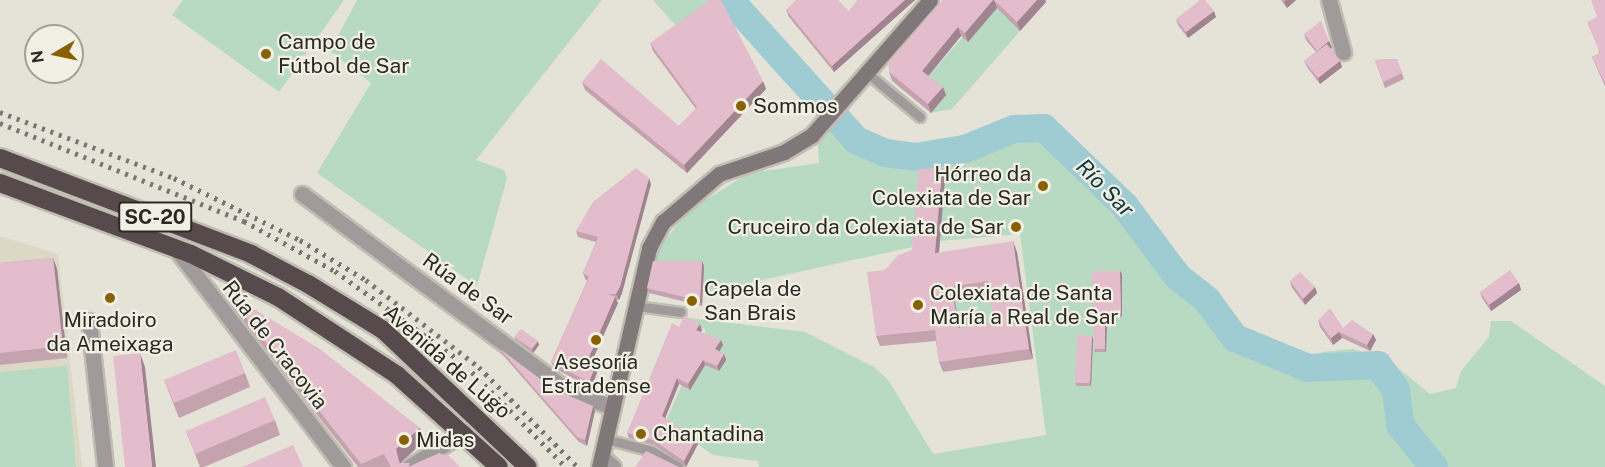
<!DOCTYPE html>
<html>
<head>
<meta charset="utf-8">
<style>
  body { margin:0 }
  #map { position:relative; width:1605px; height:467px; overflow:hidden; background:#e5e3d7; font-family:"Public Sans",sans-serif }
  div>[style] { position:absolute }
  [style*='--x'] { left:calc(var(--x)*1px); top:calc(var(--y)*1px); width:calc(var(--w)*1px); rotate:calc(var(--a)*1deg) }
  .built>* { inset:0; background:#dcd8c6 }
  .green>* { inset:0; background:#b8d9c2 }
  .river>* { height:28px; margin:-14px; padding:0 14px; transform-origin:14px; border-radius:14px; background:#9fcbd3 }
  .roads { filter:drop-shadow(2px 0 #c0beb3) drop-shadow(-2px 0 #c0beb3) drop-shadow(0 2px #c0beb3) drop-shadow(0 -2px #c0beb3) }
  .lane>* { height:9px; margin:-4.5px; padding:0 4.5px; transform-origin:4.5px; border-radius:4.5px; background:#a09a9b }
  .street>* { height:15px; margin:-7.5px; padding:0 7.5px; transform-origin:7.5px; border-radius:7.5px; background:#a09a9b }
  .secondary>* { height:15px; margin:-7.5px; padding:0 7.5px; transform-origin:7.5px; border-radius:7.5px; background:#807778 }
  .highway>* { height:18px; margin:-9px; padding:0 9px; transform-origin:9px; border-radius:9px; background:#564a4c }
  .rail>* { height:4.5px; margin-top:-2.25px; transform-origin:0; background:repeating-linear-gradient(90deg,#77766e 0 3px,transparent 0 9px) }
  .wall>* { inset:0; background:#c4a3af }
  .shaded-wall>* { inset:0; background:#a0848f }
  .building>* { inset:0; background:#e4bdcc }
  .dots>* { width:16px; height:16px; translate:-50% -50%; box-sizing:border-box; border:3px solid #f2f0e4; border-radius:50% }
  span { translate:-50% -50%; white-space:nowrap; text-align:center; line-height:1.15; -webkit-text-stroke:4.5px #f2f0e4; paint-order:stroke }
  .shield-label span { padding:2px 4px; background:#f2f0e4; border:2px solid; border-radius:4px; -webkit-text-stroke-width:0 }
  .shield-label { font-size:20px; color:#2a2a25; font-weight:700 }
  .poi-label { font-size:21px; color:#2a2a25 }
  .left { translate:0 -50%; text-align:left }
  .right { translate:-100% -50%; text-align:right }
  .street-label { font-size:21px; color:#2a2a25 }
  .water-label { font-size:22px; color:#0f3940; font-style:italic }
  .north { position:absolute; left:24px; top:24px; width:60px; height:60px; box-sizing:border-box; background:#f2f0e4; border:2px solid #a2a198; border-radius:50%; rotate:261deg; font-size:16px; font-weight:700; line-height:24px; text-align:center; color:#2a2a25 }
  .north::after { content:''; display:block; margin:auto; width:21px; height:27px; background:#896000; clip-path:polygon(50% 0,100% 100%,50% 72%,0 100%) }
</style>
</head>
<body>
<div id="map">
  <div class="built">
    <div style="clip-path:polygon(0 236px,58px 254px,82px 467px,0 467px)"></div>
  </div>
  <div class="green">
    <div style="clip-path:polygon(183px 0,344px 0,279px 92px,172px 15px)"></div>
    <div style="clip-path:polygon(357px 0,602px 0,476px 160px,504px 170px,507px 178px,477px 286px,317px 173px,371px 83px,330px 51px)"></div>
    <div style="clip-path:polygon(653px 0,717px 0,677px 27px)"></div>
    <div style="clip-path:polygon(995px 0,1047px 0,952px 109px,931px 113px,946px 95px,925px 80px)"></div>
    <div style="clip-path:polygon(828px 128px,884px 161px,967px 153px,1016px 133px,1044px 132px,1120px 207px,1172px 279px,1202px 303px,1231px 343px,1310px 373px,1322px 352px,1353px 349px,1387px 359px,1430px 394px,1456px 388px,1461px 371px,1489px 337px,1491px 321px,1511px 321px,1605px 386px,1605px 467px,759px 467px,758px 461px,713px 455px,666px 421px,706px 330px,681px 317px,805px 332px,874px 367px,889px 381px,933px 454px,1046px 435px,1020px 234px,940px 241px,702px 293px,647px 290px,659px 248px,689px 210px,749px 173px,819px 163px,818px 146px)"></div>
    <div style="clip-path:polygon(992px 291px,998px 333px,953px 340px,948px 299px)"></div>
    <div style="clip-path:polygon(67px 366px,76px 467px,0 467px,0 372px)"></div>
  </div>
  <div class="river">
    <div style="--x:730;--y:0;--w:188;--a:48"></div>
    <div style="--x:856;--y:140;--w:32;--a:24"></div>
    <div style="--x:885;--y:153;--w:31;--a:7"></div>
    <div style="--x:916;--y:157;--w:50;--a:-9.3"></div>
    <div style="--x:965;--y:149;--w:53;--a:-22.2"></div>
    <div style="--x:1014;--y:129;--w:30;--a:-2"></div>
    <div style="--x:1044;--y:128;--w:111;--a:43.9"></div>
    <div style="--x:1124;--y:205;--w:90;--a:53.1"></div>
    <div style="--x:1178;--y:277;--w:37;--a:38"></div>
    <div style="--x:1207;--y:300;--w:47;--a:53.6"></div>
    <div style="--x:1235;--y:338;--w:79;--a:22.3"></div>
    <div style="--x:1308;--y:368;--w:70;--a:-2.5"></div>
    <div style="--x:1378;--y:365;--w:31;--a:54"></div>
    <div style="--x:1396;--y:390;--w:35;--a:83"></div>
    <div style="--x:1400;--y:425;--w:54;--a:51"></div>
  </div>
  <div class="roads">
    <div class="lane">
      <div style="--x:866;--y:72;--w:70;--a:39.8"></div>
      <div style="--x:636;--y:306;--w:45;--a:7.6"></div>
      <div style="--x:606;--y:439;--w:48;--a:14.6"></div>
      <div style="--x:652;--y:451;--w:31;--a:31"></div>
    </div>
    <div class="street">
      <div style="--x:1329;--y:0;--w:54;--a:74.9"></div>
      <div style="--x:302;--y:194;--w:325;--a:36.5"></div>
      <div style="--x:563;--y:387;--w:54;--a:22.8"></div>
      <div style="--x:176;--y:249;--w:275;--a:52.5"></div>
      <div style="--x:89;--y:321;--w:147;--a:83.7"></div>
      <div style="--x:602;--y:457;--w:15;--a:42"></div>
      <div style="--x:409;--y:467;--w:65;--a:-32.5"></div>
    </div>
    <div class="secondary">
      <div style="--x:599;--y:467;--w:225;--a:-77.1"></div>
      <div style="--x:649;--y:248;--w:30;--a:-62"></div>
      <div style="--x:663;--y:222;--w:74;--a:-40.6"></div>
      <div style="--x:719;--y:174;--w:69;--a:-18.7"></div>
      <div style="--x:784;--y:152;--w:33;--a:-31"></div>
      <div style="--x:812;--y:135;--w:179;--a:-48.8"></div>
    </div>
    <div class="highway">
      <div style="--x:0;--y:158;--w:269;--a:20.9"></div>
      <div style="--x:251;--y:254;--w:64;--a:27.8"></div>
      <div style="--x:308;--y:284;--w:88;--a:31.5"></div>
      <div style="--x:383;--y:330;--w:199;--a:43.4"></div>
      <div style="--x:0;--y:183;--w:204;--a:20.4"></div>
      <div style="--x:191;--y:254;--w:97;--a:26.3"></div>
      <div style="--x:278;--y:297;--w:142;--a:33.2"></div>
      <div style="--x:397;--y:375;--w:137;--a:42"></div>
    </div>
  </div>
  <div class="rail">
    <div style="--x:0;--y:112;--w:186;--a:20.8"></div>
    <div style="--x:174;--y:178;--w:140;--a:26.2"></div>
    <div style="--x:300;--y:240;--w:77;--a:31.2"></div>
    <div style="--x:366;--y:280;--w:143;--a:37.6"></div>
    <div style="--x:479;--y:367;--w:141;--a:45.3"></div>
    <div style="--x:0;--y:123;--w:263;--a:21.9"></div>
    <div style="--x:244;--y:221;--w:104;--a:28.8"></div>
    <div style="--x:335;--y:271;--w:149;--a:35.7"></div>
    <div style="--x:472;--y:372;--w:134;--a:45.3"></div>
  </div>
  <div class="wall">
    <div style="clip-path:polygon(858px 0,915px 0,834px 72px,789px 17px,786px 10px,849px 11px)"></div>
    <div style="clip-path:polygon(943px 0,1045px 0,1046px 2px,1020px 31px,997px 8px,968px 42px,961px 36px,928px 76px,946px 95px,931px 113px,892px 81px,889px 72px)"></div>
    <div style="clip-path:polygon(1281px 0,1296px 0,1287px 8px)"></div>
    <div style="clip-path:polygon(1605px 0,1605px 86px,1592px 57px,1599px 54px,1597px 17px)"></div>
    <div style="clip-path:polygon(1216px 17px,1188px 38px,1178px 25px,1176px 19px)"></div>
    <div style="clip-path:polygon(1304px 34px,1329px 41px,1332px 48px,1330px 48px,1340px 61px,1342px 67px,1320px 84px,1307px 67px,1304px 61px,1316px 52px,1306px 40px)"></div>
    <div style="clip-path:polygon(650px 43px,766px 89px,687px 173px,585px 90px,582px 82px,679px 126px,696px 109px,653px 51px)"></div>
    <div style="clip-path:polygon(1397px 59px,1404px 79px,1385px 88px,1375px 60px)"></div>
    <div style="clip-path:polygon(evenodd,945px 178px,939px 253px,1017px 252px,1033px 359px,943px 372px,939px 362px,936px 341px,880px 346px,876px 336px,885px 270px,912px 250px,945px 178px,990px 291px,994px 322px,960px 328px,954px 298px,990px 291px)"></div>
    <div style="clip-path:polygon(651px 184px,622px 293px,619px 300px,616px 300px,618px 303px,590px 365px,595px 367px,597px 373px,591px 388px,554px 368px,551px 362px,587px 281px,585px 279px,583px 273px,596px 242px,578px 237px,576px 231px)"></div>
    <div style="clip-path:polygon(53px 258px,57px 269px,67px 358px,0 365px,0 263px)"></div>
    <div style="clip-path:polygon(704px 266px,702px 306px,649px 293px,647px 288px)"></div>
    <div style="clip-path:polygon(1120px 271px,1122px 274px,1122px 317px,1107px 317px,1106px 352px,1095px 352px,1094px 349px)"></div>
    <div style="clip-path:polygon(1290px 281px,1315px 287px,1317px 293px,1305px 305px,1292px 288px)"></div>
    <div style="clip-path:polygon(1519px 283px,1521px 290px,1491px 311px,1482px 298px,1480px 292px)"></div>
    <div style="clip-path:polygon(226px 292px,420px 428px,424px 441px,401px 463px,411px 466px,460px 467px,358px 467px,231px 305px)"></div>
    <div style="clip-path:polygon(1318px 320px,1343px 328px,1373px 334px,1376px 340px,1370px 351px,1342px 338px,1333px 345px,1320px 327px)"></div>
    <div style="clip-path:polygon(679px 327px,702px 330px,701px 332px,723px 345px,719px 351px,724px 354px,726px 360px,719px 371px,705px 365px,690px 390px,679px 384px,665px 418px,698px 444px,686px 467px,655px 445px,629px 438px,627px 433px)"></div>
    <div style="clip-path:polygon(1092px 336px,1093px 339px,1091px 386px,1077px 386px,1075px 383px)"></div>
    <div style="clip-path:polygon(514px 337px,539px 345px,533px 353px,516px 340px)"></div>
    <div style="clip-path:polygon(500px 349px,555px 390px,593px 406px,595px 411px,587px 446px,579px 442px,502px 354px)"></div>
    <div style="clip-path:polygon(245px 373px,250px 387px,179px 418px,164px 380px)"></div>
    <div style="clip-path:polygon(275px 420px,280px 435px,204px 467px,200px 467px,186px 431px)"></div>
  </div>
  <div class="shaded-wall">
    <div style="clip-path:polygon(905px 0,915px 0,834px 72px,832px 66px)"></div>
    <div style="clip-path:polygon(993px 0,994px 0,997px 8px,968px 42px,965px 33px)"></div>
    <div style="clip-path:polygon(1037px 0,1045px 0,1046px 2px,1020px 31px,1017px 22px)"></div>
    <div style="clip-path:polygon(1286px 0,1296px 0,1287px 8px,1284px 2px)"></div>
    <div style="clip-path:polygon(1214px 11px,1216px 17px,1188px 38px,1186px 32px)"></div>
    <div style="clip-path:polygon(958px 27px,961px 36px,925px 80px,922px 71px)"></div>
    <div style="clip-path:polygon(1329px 41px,1332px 48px,1319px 57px,1317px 51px)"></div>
    <div style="clip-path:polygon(1340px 61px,1342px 67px,1320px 84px,1318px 78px)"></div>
    <div style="clip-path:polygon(763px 81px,766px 89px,687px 173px,684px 165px)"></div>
    <div style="clip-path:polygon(943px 87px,946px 95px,931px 113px,928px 104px)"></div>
    <div style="clip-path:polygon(942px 168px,945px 178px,938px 264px,935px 253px)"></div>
    <div style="clip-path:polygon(649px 178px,651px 184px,622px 293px,619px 300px,616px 294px)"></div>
    <div style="clip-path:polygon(1013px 241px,1017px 252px,1033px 359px,1029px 349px)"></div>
    <div style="clip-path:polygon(53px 258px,57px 269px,67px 358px,63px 346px)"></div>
    <div style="clip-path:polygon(702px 261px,704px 266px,702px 306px,700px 301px)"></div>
    <div style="clip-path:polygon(1120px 271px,1122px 274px,1122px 317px,1121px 314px)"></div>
    <div style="clip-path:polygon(1519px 283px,1521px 290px,1491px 311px,1489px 305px)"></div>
    <div style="clip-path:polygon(951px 287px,954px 298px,962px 339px,959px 328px)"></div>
    <div style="clip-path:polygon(1315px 287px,1317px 293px,1305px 305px,1303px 299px)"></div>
    <div style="clip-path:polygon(615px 297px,618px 303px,588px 370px,586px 364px)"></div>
    <div style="clip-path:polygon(1105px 314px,1107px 317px,1106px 352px,1105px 349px)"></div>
    <div style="clip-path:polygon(700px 324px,702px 330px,698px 336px,696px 330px)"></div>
    <div style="clip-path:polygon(1339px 332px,1342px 338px,1333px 345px,1331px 338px)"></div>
    <div style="clip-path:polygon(1373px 334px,1376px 340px,1370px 351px,1367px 345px)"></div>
    <div style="clip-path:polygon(1092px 336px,1093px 339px,1091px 386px,1090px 383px)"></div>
    <div style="clip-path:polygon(721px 340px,723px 345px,717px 355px,715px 349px)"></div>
    <div style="clip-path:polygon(538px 341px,539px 345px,533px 353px,532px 349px)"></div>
    <div style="clip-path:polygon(140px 353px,145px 367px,156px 467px,152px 467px)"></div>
    <div style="clip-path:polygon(724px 354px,726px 360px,719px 371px,717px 366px)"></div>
    <div style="clip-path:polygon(703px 360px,705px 365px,690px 390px,688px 384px)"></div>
    <div style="clip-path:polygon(595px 367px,597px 373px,591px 388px,589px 382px)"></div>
    <div style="clip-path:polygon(677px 378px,679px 384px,664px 421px,662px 416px)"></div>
    <div style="clip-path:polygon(593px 406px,595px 411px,587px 446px,585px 440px)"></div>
    <div style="clip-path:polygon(420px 428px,424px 441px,401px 462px,402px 467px,401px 467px,396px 449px)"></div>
    <div style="clip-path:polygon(696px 439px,698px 444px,686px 467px,684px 461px)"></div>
  </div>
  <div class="building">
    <div style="clip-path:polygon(710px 0,721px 0,763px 81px,684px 165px,582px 82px,601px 59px,679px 126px,697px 107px,650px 43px)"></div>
    <div style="clip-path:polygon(796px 0,838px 0,849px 11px,858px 0,905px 0,832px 66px,786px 10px)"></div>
    <div style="clip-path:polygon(943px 0,993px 0,965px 33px,958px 27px,922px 71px,943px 87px,928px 104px,889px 72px,888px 63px)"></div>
    <div style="clip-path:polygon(994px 0,1037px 0,1017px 22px)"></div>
    <div style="clip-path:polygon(1200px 0,1205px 0,1214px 11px,1186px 32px,1176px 19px)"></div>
    <div style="clip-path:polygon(1591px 0,1605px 0,1605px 83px,1592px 57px,1600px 53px,1587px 22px,1597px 17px)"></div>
    <div style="clip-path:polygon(1321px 21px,1329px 41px,1317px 51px,1304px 34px)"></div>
    <div style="clip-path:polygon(1327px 44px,1340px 61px,1318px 78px,1304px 61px)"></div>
    <div style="clip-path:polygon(1397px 59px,1402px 73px,1383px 82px,1375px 60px)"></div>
    <div style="clip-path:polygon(636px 168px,649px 178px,620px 287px,616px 294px,608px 294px,615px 297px,586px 364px,595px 367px,589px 382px,551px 362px,589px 277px,583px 273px,598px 237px,576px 231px,593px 202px)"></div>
    <div style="clip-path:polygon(evenodd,942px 168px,935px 253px,1013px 241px,1029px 349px,939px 362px,935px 330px,876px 336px,867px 272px,885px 270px,898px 255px,912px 250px,919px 169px,942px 168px,988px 281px,994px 322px,959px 328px,951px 287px,988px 281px)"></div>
    <div style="clip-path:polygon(53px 258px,63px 346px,0 353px,0 263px)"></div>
    <div style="clip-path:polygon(653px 261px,702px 261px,700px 301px,647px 288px)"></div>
    <div style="clip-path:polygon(1510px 270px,1519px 283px,1489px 305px,1480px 292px)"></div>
    <div style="clip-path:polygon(1092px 271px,1120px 271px,1121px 314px,1105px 314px,1105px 349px,1094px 349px)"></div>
    <div style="clip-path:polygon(1300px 272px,1315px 287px,1303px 299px,1290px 281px)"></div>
    <div style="clip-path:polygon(226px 292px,320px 349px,420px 428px,396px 449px,399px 463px,410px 463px,408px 467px,391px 467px,384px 454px,361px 464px)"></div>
    <div style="clip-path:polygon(1330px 308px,1343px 328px,1352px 320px,1373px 334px,1367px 345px,1339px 332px,1331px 338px,1318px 320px)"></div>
    <div style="clip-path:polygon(684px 316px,700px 324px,696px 330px,721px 340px,715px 349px,724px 354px,717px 366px,703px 360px,688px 384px,677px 378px,662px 416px,696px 439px,684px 461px,653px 440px,627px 433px,672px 323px,679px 327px)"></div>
    <div style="clip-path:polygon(521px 329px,538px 341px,532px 349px,514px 337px)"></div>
    <div style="clip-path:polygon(1077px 335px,1092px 336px,1090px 383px,1075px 383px)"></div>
    <div style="clip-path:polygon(500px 349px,555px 390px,593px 406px,585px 440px,577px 437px)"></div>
    <div style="clip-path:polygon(236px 350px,245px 373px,174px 403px,164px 380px)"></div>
    <div style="clip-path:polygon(140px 353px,152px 467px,125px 467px,113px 356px)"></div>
    <div style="clip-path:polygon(265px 397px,275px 420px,195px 454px,186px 431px)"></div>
    <div style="clip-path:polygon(293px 445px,303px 467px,242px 467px)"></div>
    <div style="clip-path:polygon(646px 451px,679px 467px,635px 467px)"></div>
    <div style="clip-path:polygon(439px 453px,449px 456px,460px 467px,408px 467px)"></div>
  </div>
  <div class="dots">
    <div style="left:266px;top:54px;background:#896000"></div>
    <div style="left:741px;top:106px;background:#896000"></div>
    <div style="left:1043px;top:186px;background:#896000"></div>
    <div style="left:1016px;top:227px;background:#896000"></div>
    <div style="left:110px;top:298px;background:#896000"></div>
    <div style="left:692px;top:301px;background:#896000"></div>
    <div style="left:918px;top:305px;background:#896000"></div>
    <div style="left:596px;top:340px;background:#896000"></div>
    <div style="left:641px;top:434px;background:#896000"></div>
    <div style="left:404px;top:440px;background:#896000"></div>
  </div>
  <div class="shield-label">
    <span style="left:155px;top:217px">SC-20</span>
  </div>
  <div class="poi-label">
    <span class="left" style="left:278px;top:54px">Campo de<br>Fútbol de Sar</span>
    <span class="left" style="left:753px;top:106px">Sommos</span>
    <span class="right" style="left:1031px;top:186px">Hórreo da<br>Colexiata de Sar</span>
    <span class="right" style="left:1004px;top:227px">Cruceiro da Colexiata de Sar</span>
    <span class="left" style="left:704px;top:301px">Capela de<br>San Brais</span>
    <span class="left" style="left:930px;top:305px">Colexiata de Santa<br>María a Real de Sar</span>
    <span style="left:110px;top:332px">Miradoiro<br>da Ameixaga</span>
    <span style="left:596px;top:374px">Asesoría<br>Estradense</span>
    <span class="left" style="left:653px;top:434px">Chantadina</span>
    <span class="left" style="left:416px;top:440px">Midas</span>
  </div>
  <div class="street-label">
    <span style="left:468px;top:289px;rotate:36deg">Rúa de Sar</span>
    <span style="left:275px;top:345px;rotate:52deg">Rúa de Cracovia</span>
    <span style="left:447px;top:362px;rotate:41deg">Avenida de Lugo</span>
  </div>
  <div class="water-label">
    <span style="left:1105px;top:188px;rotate:45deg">Río Sar</span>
  </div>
  <div class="north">N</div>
</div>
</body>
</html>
